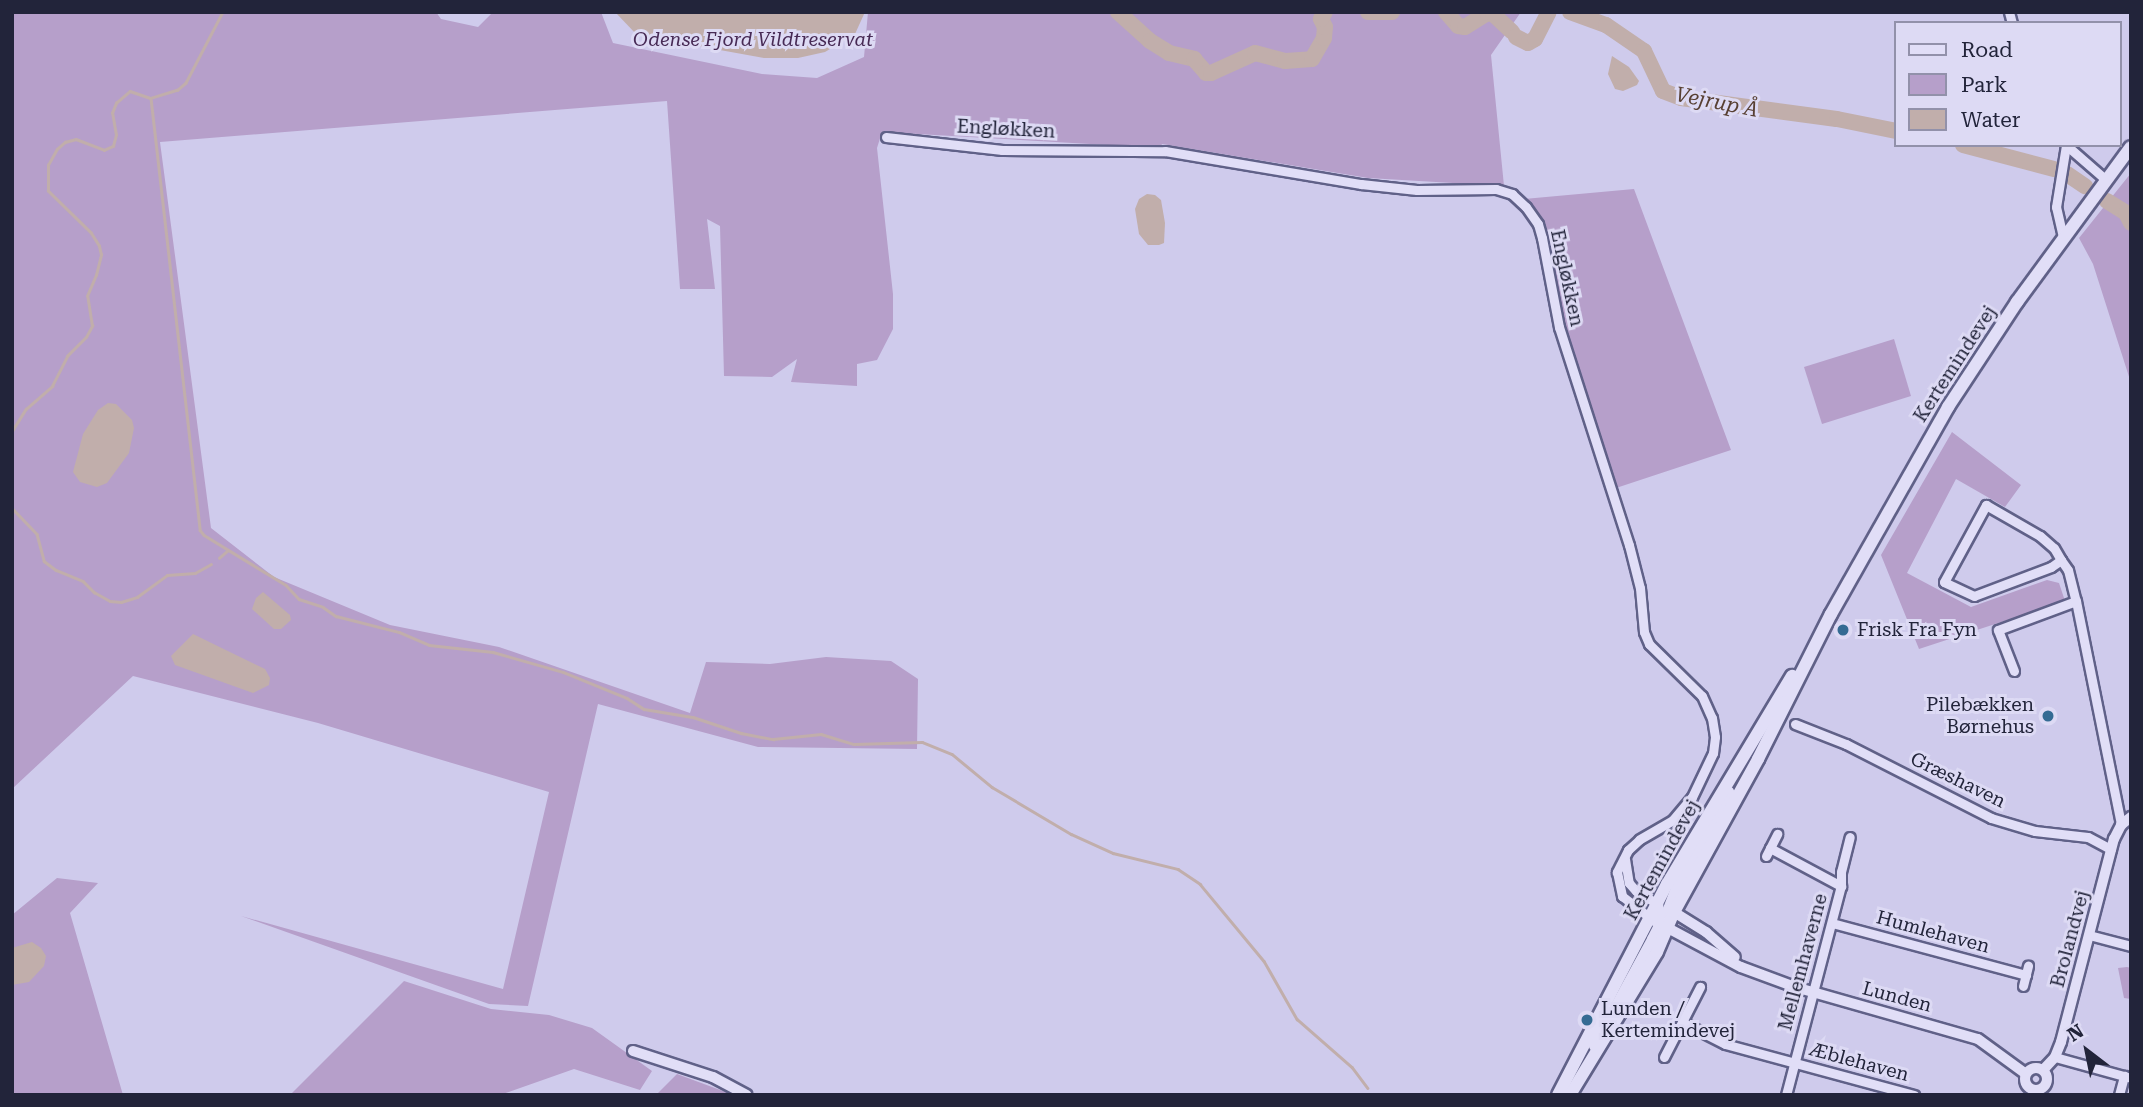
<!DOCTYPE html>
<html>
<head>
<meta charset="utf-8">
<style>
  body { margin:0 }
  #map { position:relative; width:2143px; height:1107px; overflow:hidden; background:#cfcbec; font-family:"Roboto Serif",serif }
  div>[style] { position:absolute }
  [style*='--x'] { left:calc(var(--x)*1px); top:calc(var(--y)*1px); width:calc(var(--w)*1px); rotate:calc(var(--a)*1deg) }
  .green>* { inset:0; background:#b69fca }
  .water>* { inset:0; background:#c1aeab }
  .stream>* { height:2.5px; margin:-1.25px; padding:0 1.25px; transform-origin:1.25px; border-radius:1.25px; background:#c1aeab }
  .river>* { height:16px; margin:-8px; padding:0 8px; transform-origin:8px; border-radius:8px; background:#c1aeab }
  .roads { filter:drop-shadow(2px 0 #606188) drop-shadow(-2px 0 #606188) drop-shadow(0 2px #606188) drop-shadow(0 -2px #606188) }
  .minor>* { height:9px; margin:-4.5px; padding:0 4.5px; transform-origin:4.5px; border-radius:4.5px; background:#e1def7 }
  .tertiary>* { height:10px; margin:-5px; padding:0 5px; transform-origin:5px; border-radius:5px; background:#e1def7 }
  .tertiary>.ring { margin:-5px; padding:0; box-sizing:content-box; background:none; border:10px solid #e1def7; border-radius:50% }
  .secondary>* { height:12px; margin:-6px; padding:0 6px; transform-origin:6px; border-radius:6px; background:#e1def7 }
  .dots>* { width:19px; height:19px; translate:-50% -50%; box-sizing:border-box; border:4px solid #dddaf4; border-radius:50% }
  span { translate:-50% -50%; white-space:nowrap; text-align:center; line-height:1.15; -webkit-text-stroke:6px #dddaf4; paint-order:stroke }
  .park-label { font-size:19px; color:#472a55; font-style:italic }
  .street-label { font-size:19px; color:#22243a }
  .poi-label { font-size:19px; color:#22243a }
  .left { translate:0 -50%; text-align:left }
  .right { translate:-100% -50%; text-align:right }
  .water-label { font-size:21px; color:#584033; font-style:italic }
  .frame { position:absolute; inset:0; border:14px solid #22243a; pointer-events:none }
  .legend { position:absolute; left:1894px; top:21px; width:228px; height:126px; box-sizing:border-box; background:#dddaf4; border:2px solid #9291aa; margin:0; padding:9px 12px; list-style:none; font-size:21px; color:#22243a }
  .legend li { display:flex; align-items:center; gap:14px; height:35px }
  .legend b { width:35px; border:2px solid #9291aa }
  .north { position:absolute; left:2052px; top:1016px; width:70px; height:70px; -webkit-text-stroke:5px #dddaf4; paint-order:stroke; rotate:328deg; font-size:19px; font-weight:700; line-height:28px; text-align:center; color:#22243a }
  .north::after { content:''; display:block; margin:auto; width:24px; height:32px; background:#22243a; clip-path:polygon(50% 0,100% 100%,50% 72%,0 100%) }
</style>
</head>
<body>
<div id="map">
  <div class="green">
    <div style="clip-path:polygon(12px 12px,436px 12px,441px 19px,478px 27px,493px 12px,601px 12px,613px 43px,762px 74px,817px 78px,864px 57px,868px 12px,1521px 12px,1491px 55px,1504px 186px,1368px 178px,1162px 144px,1160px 148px,882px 132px,877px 148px,893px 294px,893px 329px,877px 360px,857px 364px,857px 386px,791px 382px,797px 359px,772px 377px,724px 376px,720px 226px,707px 219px,715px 289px,680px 289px,667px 101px,160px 142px,211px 528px,274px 577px,390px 625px,499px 647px,690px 713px,706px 662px,770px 664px,826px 657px,891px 661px,918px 679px,917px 749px,758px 747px,598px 704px,528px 1006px,489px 1004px,241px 916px,503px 989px,549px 792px,318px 723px,133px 676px,12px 789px)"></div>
    <div style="clip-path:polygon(2131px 173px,2131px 383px,2093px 264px,2079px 238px)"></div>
    <div style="clip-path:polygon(1634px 189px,1731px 450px,1613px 489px,1565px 339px,1547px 236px,1536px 213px,1523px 199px)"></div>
    <div style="clip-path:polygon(1894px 339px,1911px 396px,1822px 424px,1804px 367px)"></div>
    <div style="clip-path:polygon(1952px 432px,2021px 485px,2005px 507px,1956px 479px,1907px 573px,1971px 607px,2047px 580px,2059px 583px,2065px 601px,1919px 649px,1881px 555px)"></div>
    <div style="clip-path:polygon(57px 878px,98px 883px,70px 913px,123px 1095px,12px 1095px,12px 915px)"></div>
    <div style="clip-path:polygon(2127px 967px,2131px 968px,2131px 999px,2124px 998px,2118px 968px)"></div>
    <div style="clip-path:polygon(404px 981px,491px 1009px,549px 1015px,592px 1028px,652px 1071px,640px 1090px,574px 1069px,500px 1095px,290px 1095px)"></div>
    <div style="clip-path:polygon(677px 1074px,731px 1094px,732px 1095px,656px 1095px)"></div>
  </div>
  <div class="water">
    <div style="clip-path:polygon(615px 12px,865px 12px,855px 34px,825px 52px,798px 58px,764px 58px,637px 35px)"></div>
    <div style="clip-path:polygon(1612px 56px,1629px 67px,1639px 81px,1637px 85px,1623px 91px,1615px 89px,1608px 74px)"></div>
    <div style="clip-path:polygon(1147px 194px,1155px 195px,1161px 200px,1165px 223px,1164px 243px,1159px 245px,1148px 245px,1139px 234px,1135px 209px,1139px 199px)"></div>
    <div style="clip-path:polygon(108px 403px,116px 404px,132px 420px,134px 428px,129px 453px,107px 483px,97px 487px,80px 482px,73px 472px,83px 434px,98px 410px)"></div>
    <div style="clip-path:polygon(263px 592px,290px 615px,291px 620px,281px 629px,274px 629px,252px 609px,256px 598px)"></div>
    <div style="clip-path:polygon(193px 634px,265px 669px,270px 678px,269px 685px,253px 693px,175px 665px,171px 656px)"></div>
    <div style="clip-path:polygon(32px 942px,41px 948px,46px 956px,44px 966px,29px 982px,12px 985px,12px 948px)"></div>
  </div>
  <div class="stream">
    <div style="--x:223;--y:12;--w:80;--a:117.5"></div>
    <div style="--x:186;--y:83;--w:11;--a:139"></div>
    <div style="--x:178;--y:90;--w:28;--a:163"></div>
    <div style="--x:151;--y:98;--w:435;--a:83.5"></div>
    <div style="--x:200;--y:530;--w:6;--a:51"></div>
    <div style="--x:204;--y:535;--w:96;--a:31.4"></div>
    <div style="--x:286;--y:585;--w:19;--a:47"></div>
    <div style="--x:299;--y:599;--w:25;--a:18"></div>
    <div style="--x:323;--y:607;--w:16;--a:35"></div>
    <div style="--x:336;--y:616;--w:65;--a:14.3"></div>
    <div style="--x:399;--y:632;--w:33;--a:23"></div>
    <div style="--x:429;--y:645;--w:64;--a:6.2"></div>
    <div style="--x:493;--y:652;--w:73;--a:15.9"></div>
    <div style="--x:563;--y:672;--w:69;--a:22.1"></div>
    <div style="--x:627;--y:698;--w:20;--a:33"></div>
    <div style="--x:644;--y:709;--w:50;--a:9.3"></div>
    <div style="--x:693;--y:717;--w:51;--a:18.4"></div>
    <div style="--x:741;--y:733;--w:33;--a:11"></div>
    <div style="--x:773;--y:739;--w:48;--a:-5.9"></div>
    <div style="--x:821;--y:734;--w:34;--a:17"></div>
    <div style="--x:854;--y:744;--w:68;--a:-1.7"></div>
    <div style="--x:922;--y:742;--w:32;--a:22"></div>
    <div style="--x:952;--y:754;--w:52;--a:39.5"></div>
    <div style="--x:992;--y:787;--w:92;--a:30.7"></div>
    <div style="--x:1071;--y:834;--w:46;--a:24.3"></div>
    <div style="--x:1113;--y:853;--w:67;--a:13.8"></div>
    <div style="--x:1178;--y:869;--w:27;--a:34"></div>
    <div style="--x:1200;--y:884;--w:100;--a:50.3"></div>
    <div style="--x:1264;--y:961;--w:67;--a:60.4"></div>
    <div style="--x:1297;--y:1019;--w:73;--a:41.1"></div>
    <div style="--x:1352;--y:1067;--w:26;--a:53"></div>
    <div style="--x:12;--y:431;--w:26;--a:-58"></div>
    <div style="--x:26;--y:409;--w:35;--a:-41"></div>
    <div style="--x:52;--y:386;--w:34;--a:-63"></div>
    <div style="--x:67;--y:356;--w:27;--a:-45"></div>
    <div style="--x:86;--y:337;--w:13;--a:-61"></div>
    <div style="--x:92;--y:326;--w:30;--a:-99"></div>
    <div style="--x:87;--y:296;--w:23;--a:-67"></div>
    <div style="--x:96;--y:275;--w:21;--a:-76"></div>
    <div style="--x:101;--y:255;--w:9;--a:-103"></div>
    <div style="--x:99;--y:246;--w:15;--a:-122"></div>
    <div style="--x:91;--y:233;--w:60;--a:-135.7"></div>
    <div style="--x:48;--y:191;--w:26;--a:-90"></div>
    <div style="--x:48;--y:165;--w:18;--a:-61"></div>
    <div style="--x:57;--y:149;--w:11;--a:-41"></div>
    <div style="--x:65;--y:142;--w:11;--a:-15"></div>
    <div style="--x:76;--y:139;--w:30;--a:21"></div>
    <div style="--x:104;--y:150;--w:10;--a:-24"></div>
    <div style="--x:113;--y:146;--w:11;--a:-75"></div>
    <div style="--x:116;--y:135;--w:22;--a:-100"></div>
    <div style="--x:112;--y:113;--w:11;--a:-68"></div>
    <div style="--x:116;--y:103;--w:18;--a:-41"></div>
    <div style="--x:130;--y:91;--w:21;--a:19"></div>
    <div style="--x:12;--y:508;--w:36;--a:46"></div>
    <div style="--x:37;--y:534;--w:28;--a:75"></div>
    <div style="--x:44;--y:561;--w:15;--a:37"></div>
    <div style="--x:56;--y:570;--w:29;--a:22"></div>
    <div style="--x:83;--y:581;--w:16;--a:45"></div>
    <div style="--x:94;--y:592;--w:18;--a:29"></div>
    <div style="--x:110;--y:601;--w:11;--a:5"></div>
    <div style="--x:121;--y:602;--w:17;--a:-17"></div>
    <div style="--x:137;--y:597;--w:37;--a:-36"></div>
    <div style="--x:167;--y:575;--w:28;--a:-4"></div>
    <div style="--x:195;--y:573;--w:18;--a:-29"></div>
    <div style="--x:219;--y:558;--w:11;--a:-41"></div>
  </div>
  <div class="river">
    <div style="--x:1118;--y:12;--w:43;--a:42.2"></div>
    <div style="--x:1150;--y:41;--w:22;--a:32"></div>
    <div style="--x:1169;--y:53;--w:26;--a:13"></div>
    <div style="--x:1194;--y:59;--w:18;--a:49"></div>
    <div style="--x:1206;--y:73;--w:5;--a:0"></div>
    <div style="--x:1211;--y:73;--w:48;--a:-24.4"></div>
    <div style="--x:1255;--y:53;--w:31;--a:15"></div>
    <div style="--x:1285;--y:61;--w:27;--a:-4"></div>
    <div style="--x:1312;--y:59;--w:24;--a:-60"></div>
    <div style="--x:1324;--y:38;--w:11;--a:-85"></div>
    <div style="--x:1325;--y:27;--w:9;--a:-117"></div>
    <div style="--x:1321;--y:19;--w:8;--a:-60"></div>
    <div style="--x:1368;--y:12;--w:24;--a:0"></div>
    <div style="--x:1446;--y:12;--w:18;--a:49"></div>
    <div style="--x:1458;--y:26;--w:7;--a:8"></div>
    <div style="--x:1465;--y:27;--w:26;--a:-32"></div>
    <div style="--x:1487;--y:13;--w:6;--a:9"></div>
    <div style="--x:1493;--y:14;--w:26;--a:43"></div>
    <div style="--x:1570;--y:12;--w:38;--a:20"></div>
    <div style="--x:1606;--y:25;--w:46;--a:34.4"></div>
    <div style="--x:1644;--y:51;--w:44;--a:64.6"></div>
    <div style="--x:1663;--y:91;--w:19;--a:21"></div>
    <div style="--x:1681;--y:98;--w:157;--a:7.7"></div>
    <div style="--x:1837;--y:119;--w:60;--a:11.5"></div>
    <div style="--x:1516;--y:37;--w:13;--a:27"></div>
    <div style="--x:1528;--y:43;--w:8;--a:-30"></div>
    <div style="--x:1535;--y:39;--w:30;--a:-63"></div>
    <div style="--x:1963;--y:145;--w:94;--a:14.8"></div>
    <div style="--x:2067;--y:174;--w:22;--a:34"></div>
    <div style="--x:2107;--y:201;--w:22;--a:32"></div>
    <div style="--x:2126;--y:213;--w:11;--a:63"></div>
  </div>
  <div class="roads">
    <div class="minor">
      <div style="--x:2009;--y:12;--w:11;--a:75"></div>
      <div style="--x:886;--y:137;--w:117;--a:6.4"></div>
      <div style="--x:1002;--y:150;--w:163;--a:0.4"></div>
      <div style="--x:1165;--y:151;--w:199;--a:9.6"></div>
      <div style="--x:1361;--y:184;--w:56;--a:6.1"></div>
      <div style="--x:1417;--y:190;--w:79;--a:-0.7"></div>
      <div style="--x:1496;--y:189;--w:17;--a:17"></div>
      <div style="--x:1512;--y:194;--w:19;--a:43"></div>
      <div style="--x:1526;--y:207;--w:21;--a:55"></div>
      <div style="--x:1538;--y:224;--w:15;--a:74"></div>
      <div style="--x:1542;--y:238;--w:91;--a:79.2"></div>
      <div style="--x:1559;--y:327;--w:229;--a:72.2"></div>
      <div style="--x:1629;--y:545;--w:44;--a:75.7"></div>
      <div style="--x:1640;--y:588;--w:44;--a:84.8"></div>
      <div style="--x:1644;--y:632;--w:13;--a:67"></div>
      <div style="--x:1649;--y:644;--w:74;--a:44.5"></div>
      <div style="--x:1702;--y:696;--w:24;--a:66"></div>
      <div style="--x:1712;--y:718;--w:19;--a:81"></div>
      <div style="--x:1715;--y:737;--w:16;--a:97"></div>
      <div style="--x:1713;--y:753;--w:49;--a:115.5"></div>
      <div style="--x:1692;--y:797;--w:30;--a:130"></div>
      <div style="--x:1673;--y:820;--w:39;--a:150"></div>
      <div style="--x:1639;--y:840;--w:15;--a:138"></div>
      <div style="--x:1628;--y:850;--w:25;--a:117"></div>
      <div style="--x:1617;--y:872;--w:25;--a:78"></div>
      <div style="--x:1622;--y:896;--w:37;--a:38"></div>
      <div style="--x:2066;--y:145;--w:52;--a:41.1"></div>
      <div style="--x:2063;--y:237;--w:31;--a:-103"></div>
      <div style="--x:2056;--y:207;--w:63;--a:-80.8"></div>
      <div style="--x:2061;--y:560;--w:12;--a:145"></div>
      <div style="--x:2051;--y:567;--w:82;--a:159.4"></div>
      <div style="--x:1974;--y:596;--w:33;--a:-155"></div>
      <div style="--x:1944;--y:582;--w:88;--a:-61.4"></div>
      <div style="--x:1986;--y:505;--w:62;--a:29.9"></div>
      <div style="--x:2040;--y:536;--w:18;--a:41"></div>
      <div style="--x:2054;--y:548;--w:14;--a:60"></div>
      <div style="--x:2061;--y:560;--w:12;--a:55"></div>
      <div style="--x:2068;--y:570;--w:32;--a:76"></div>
      <div style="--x:2076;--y:601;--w:228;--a:78.6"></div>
      <div style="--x:2014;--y:671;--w:44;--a:-111.3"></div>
      <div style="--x:1998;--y:630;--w:83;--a:-20.4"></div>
      <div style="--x:1795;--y:724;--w:55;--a:21.4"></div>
      <div style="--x:1846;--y:744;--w:163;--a:27"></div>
      <div style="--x:1991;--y:818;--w:46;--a:16.5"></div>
      <div style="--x:2035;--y:831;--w:53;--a:6.5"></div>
      <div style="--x:2088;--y:837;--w:26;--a:28"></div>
      <div style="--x:1770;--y:848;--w:81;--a:28.2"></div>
      <div style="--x:1766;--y:856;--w:25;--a:-63"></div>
      <div style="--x:1625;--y:859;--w:24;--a:81"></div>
      <div style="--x:1629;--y:883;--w:11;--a:49"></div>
      <div style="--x:1636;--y:891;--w:26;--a:31"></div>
      <div style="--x:1832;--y:923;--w:201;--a:15"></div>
      <div style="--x:2089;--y:935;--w:43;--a:14.7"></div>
      <div style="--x:2023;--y:986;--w:21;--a:-76"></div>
      <div style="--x:1682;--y:1022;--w:48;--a:27.1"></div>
      <div style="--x:1725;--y:1044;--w:196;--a:15.1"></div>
      <div style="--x:1664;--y:1057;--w:79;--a:-62.8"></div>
      <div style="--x:2055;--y:1057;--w:79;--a:15.4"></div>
      <div style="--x:1786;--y:1095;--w:216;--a:-75.3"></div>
      <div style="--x:1841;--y:886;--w:14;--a:-90"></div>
      <div style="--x:1841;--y:872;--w:36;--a:-76"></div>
      <div style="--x:2119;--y:1095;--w:20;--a:-75"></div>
    </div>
    <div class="tertiary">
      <div style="--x:1669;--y:909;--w:44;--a:31.9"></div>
      <div style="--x:1706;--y:932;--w:38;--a:41"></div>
      <div style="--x:1651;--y:919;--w:102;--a:28.1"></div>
      <div style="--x:1741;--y:967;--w:58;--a:20.3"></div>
      <div style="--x:1795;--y:987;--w:190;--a:15.9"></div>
      <div style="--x:1978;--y:1039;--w:59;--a:36.1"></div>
      <div style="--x:1668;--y:922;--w:13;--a:-90"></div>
      <div style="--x:1668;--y:909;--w:22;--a:-69"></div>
      <div style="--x:1676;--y:888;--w:110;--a:-61.1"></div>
      <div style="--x:1594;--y:1046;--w:122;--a:-61.5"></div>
      <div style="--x:1652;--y:939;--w:18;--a:-63"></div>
      <div style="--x:1660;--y:923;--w:19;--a:-96"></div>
      <div style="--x:633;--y:1051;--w:84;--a:18"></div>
      <div style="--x:713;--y:1077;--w:38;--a:28"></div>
      <div class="ring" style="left:2025px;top:1068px;width:12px;height:12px"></div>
      <div style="--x:2043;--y:1070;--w:18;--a:-47"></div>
      <div style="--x:2055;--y:1057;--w:16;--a:-68"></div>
      <div style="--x:2061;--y:1042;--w:210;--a:-75.4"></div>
      <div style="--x:2114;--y:839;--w:16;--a:-63"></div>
      <div style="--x:2121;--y:825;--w:13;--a:-39"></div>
    </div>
    <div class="secondary">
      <div style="--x:1558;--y:1095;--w:237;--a:-62.7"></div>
      <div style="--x:1667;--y:884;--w:243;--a:-59"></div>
      <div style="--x:1570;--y:1095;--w:167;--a:-58.7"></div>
      <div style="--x:1657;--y:952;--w:43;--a:-67"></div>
      <div style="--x:1674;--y:912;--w:175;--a:-61.2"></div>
      <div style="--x:1758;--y:759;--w:162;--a:-63.3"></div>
      <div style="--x:1831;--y:614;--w:238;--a:-60.5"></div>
      <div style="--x:1948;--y:407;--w:126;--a:-56.7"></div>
      <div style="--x:2017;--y:302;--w:192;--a:-53.7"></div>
    </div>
  </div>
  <div class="dots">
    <div style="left:1843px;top:630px;background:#346b93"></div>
    <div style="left:2048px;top:716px;background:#346b93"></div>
    <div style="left:1587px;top:1020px;background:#346b93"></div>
  </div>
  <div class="park-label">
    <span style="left:753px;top:40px">Odense Fjord Vildtreservat</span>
  </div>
  <div class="street-label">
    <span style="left:1006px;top:129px;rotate:3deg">Engløkken</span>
    <span style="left:1567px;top:278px;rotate:78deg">Engløkken</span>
    <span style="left:1955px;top:364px;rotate:-57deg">Kertemindevej</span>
    <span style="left:1958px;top:780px;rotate:26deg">Græshaven</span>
    <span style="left:1662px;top:860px;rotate:-61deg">Kertemindevej</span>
    <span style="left:1933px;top:932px;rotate:15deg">Humlehaven</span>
    <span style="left:2070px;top:939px;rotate:-75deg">Brolandvej</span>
    <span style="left:1803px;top:962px;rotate:-75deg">Mellemhaverne</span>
    <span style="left:1897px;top:997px;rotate:15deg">Lunden</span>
    <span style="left:1859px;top:1062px;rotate:15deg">Æblehaven</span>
  </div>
  <div class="poi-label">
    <span class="left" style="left:1857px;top:630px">Frisk Fra Fyn</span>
    <span class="right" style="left:2034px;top:716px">Pilebækken<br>Børnehus</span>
    <span class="left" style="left:1601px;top:1020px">Lunden /<br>Kertemindevej</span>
  </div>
  <div class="water-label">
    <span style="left:1717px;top:102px;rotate:11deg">Vejrup Å</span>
  </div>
  <div class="frame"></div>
  <ul class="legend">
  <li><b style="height:9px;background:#e1def7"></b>Road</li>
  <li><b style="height:19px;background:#b69fca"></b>Park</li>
  <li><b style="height:19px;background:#c1aeab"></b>Water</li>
  </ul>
  <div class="north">N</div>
</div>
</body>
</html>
